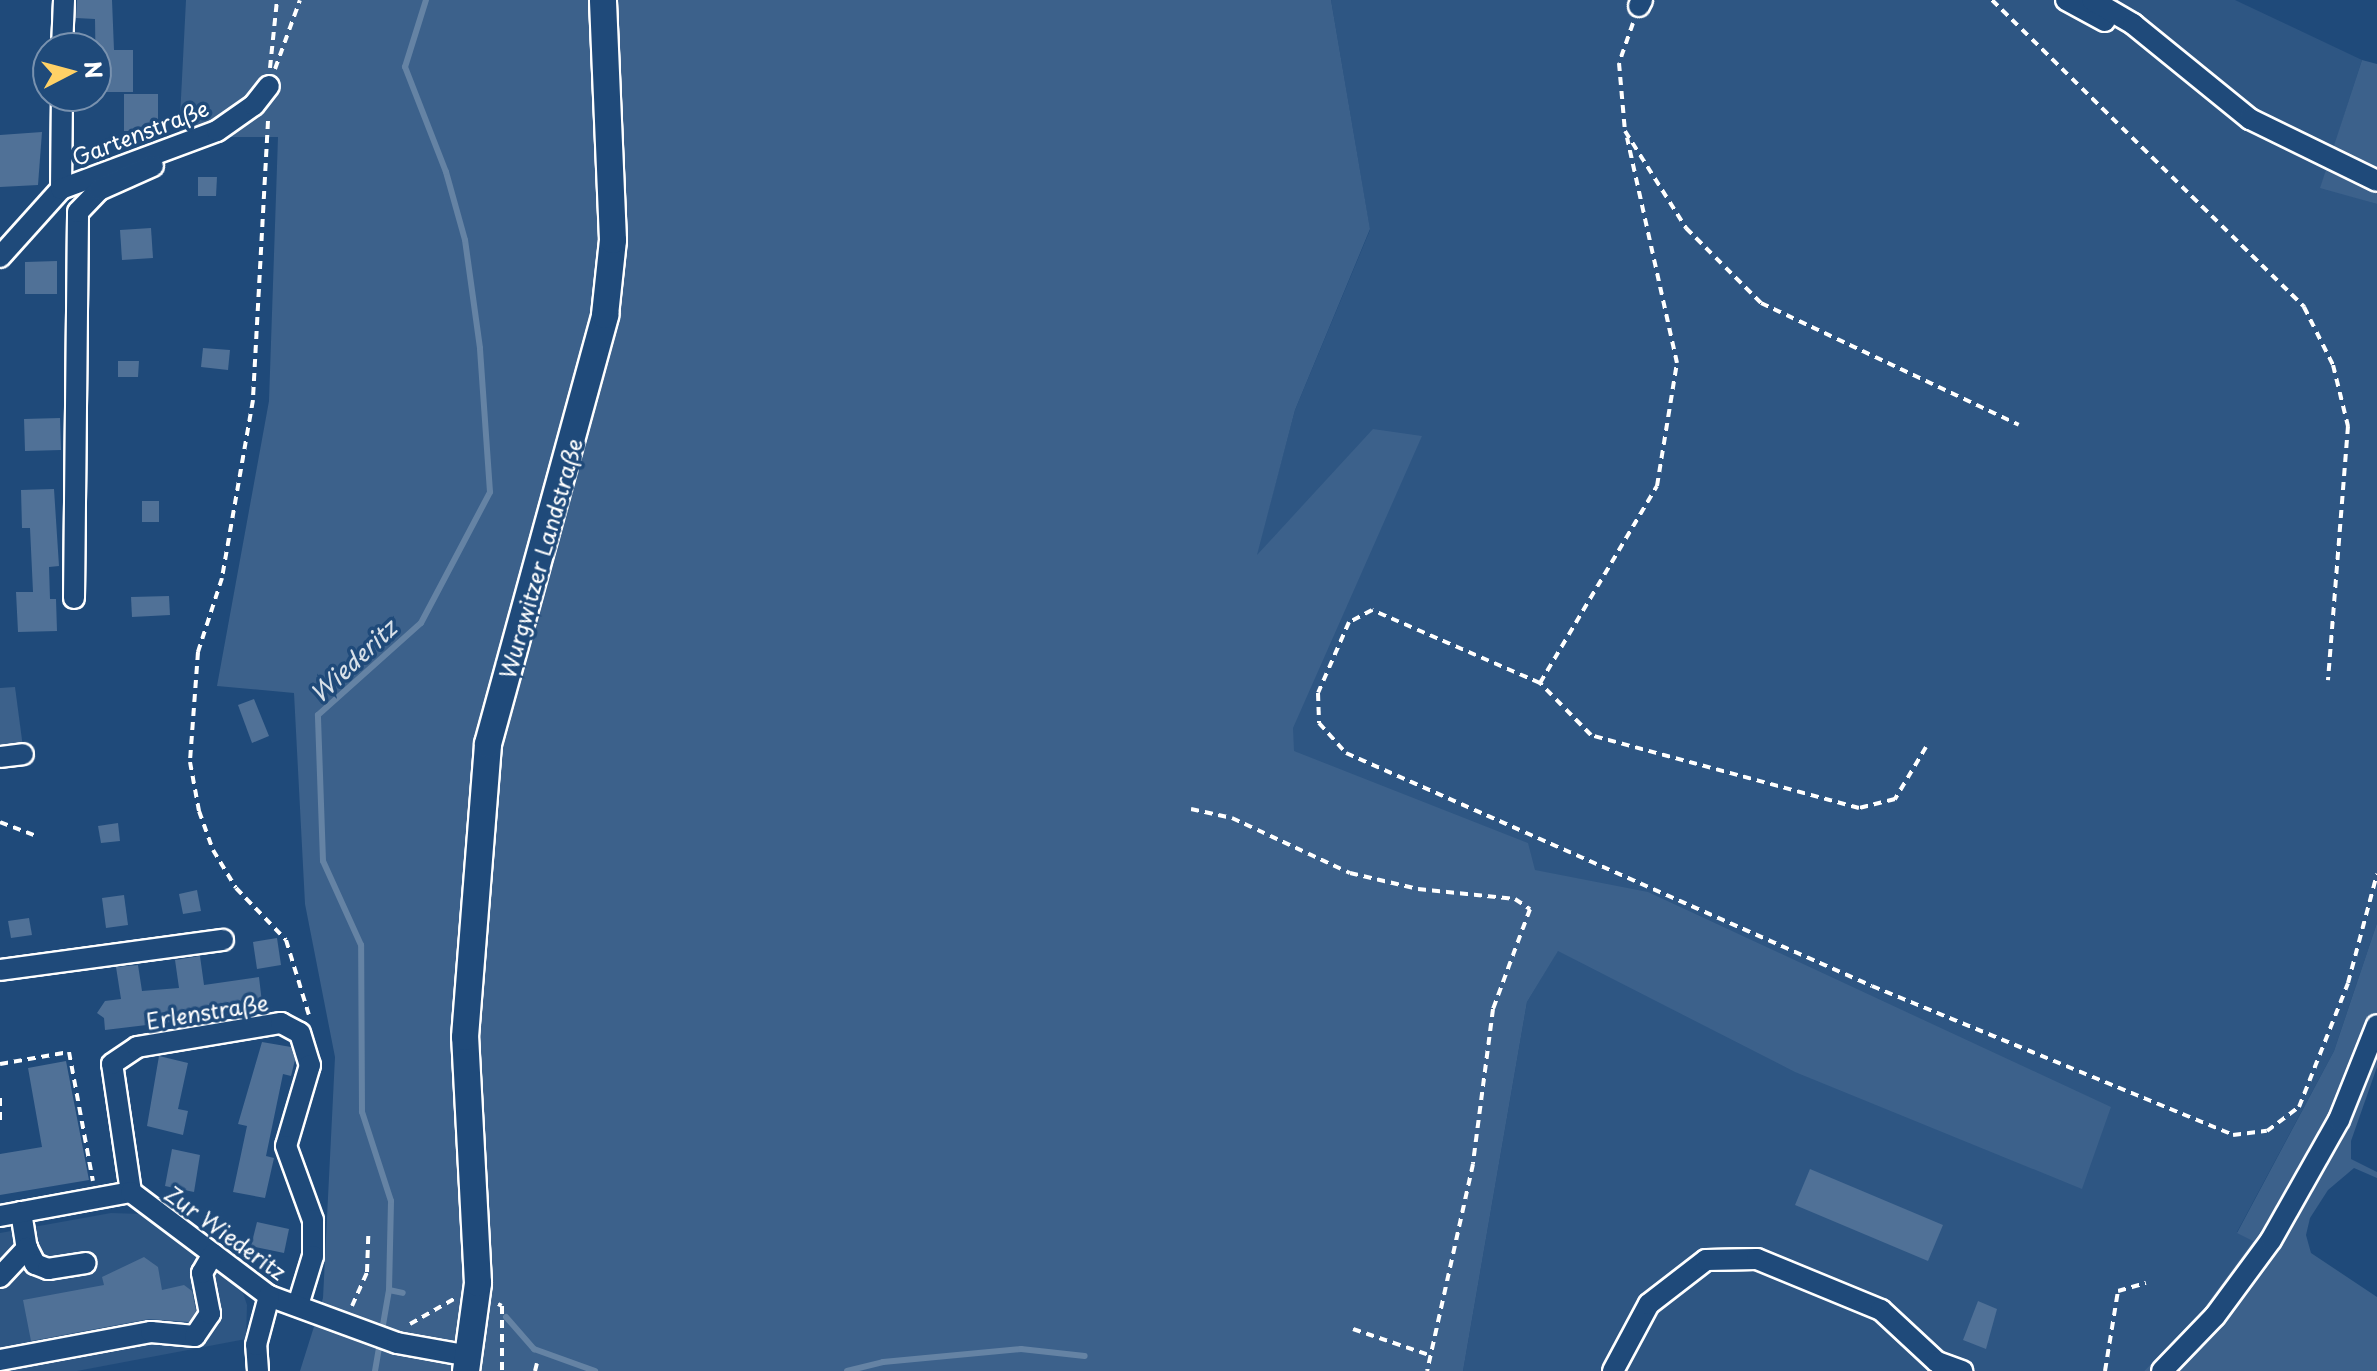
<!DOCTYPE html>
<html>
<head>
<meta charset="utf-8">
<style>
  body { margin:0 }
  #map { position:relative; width:2377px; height:1371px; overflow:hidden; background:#1f4a7a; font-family:"Playpen Sans",sans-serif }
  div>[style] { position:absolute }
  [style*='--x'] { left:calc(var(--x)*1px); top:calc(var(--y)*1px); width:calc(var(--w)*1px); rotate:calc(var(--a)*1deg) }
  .built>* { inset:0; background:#2e5683 }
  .green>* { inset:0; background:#3c618b }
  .stream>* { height:6px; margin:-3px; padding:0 3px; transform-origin:3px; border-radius:3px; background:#6583a4 }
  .building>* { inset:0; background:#507197 }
  .path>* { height:4px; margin-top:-2px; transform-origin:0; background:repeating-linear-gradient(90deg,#fff 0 8px,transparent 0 14px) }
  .roads { filter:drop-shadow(2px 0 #fff) drop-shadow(-2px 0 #fff) drop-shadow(0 2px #fff) drop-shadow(0 -2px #fff) }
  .minor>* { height:20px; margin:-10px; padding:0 10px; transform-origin:10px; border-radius:10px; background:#1f4a7a }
  .major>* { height:26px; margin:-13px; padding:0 13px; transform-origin:13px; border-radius:13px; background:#1f4a7a }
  span { translate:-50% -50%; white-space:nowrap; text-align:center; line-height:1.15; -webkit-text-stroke:7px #1f4a7a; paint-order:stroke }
  .street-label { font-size:22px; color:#fff }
  .water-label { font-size:24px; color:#d8e0e8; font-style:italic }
  .north { position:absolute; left:32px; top:32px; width:80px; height:80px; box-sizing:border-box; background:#1f4a7a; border:2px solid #7992af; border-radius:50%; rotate:84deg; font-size:22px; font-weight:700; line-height:32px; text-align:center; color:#fff }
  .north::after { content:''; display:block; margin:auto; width:28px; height:36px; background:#ffd166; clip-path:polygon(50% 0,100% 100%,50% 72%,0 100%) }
</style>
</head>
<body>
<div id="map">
  <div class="built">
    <div style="clip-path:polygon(1331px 0,2235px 0,2362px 60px,2321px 187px,2377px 204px,2377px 923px,2334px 1051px,2237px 1232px,2254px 1240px,2194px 1321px,2144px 1371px,1463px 1371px,1527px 1002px,1558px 950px,1305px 821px,1256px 556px,1295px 410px,1370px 230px)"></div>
    <div style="clip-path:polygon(111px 1213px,141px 1214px,155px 1221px,242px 1290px,247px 1305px,246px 1339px,77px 1371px,0 1371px,0 1233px)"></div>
  </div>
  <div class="green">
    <div style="clip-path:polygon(186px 0,1331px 0,1370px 229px,1295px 410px,1257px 555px,1373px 429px,1422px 436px,1293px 728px,1294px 751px,1528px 843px,1535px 870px,1648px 892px,2111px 1107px,2082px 1189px,1795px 1072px,1558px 951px,1527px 1002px,1463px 1371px,300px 1371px,323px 1298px,335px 1057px,305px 904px,294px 693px,217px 686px,269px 401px,278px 137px,179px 137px)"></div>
    <div style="clip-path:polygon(2362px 60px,2377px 64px,2377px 204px,2320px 188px)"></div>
    <div style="clip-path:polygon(15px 687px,24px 755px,0 759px,0 688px)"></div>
    <div style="clip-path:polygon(2377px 923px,2377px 1067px,2351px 1141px,2351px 1159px,2377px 1172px,2377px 1178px,2354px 1168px,2328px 1190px,2310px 1218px,2306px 1235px,2311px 1253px,2377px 1297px,2377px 1371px,2144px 1371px,2194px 1321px,2253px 1241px,2237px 1233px,2334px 1051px)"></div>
  </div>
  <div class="stream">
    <div style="--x:389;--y:1290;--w:14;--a:12"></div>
    <div style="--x:506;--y:1317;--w:43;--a:48.8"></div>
    <div style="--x:534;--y:1349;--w:65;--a:19.8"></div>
    <div style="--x:375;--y:1371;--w:82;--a:-80.2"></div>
    <div style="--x:389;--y:1290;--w:89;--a:-88.7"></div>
    <div style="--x:391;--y:1201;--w:94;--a:-108"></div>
    <div style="--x:362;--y:1112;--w:167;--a:-90.3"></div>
    <div style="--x:361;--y:945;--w:92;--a:-114.3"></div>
    <div style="--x:323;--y:861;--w:146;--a:-92"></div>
    <div style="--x:318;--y:715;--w:138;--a:-41.8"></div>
    <div style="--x:421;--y:623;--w:148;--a:-62.2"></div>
    <div style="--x:490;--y:492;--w:144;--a:-94"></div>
    <div style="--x:480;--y:348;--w:109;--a:-97.9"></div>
    <div style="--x:465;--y:240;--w:71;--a:-105.6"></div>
    <div style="--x:446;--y:172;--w:113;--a:-111.3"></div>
    <div style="--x:405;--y:67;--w:70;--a:-72.6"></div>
    <div style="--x:847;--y:1371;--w:37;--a:-14"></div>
    <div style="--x:883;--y:1362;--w:139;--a:-5.4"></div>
    <div style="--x:1021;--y:1349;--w:64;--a:6.2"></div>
  </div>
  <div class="building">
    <div style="clip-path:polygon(77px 0,112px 0,114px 50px,133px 50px,133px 92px,96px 92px,95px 19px,76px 18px)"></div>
    <div style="clip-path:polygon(124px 94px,158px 94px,158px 131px,124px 131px)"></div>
    <div style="clip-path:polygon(42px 132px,38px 185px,0 187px,0 135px)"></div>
    <div style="clip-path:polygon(198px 177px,217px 177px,216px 196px,198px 196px)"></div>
    <div style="clip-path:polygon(151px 228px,153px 258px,122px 260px,120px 230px)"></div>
    <div style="clip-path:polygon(57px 261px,57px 294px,25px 294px,25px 262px)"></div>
    <div style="clip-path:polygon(203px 348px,230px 350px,228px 370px,201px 367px)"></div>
    <div style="clip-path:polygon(118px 361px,139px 361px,138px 377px,118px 377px)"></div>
    <div style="clip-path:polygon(60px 418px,61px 450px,25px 451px,24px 419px)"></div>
    <div style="clip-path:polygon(54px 489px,59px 566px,49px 567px,50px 599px,56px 599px,57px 631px,18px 632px,16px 592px,33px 592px,30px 528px,22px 528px,21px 490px)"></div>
    <div style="clip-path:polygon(142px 501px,159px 501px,159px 522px,142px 522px)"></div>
    <div style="clip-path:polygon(169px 596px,170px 615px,132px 617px,131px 597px)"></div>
    <div style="clip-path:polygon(254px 699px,269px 736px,252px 743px,238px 705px)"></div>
    <div style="clip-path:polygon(118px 823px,120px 841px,101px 843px,98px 826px)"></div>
    <div style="clip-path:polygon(197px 890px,201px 911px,183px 914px,179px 894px)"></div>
    <div style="clip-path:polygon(124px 895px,128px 925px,106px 928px,102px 898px)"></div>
    <div style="clip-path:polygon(29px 918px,32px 935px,11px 938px,8px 921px)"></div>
    <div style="clip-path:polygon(277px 938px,281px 965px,257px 969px,253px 942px)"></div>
    <div style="clip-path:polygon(200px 956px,204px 985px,259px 977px,263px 1011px,105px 1030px,104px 1018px,97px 1013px,105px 1001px,121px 999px,116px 967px,138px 965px,142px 991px,179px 988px,175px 960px)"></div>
    <div style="clip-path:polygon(262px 1042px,291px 1047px,295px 1060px,291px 1076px,283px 1074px,266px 1156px,274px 1158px,265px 1198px,233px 1192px,247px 1126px,238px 1124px)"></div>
    <div style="clip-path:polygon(159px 1056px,188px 1063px,178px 1109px,188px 1111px,183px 1135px,147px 1126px)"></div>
    <div style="clip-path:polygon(66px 1061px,89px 1180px,0 1195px,0 1154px,42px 1147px,28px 1068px)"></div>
    <div style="clip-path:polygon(172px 1149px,200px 1155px,194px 1192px,165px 1186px)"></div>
    <div style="clip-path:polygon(1810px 1169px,1943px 1225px,1928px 1261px,1795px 1205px)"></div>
    <div style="clip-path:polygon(257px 1222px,289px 1229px,284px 1253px,251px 1246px)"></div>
    <div style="clip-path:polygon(144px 1257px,158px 1267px,162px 1290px,184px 1285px,192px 1291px,196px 1311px,189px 1322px,149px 1319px,31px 1341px,23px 1300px,104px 1285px,102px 1277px)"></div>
    <div style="clip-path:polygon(1978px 1301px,1997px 1309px,1986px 1349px,1963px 1340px)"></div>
  </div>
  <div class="path">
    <div style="--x:1992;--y:0;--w:438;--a:44.5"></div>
    <div style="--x:2304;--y:307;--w:65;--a:63.4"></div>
    <div style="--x:2333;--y:365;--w:63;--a:76.2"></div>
    <div style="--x:2348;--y:426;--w:255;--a:94.5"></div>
    <div style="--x:1633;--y:23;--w:42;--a:109.3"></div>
    <div style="--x:1619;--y:63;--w:68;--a:85"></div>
    <div style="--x:1625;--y:131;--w:115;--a:57.8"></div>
    <div style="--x:1686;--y:228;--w:106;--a:45"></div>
    <div style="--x:1761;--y:303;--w:285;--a:25.3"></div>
    <div style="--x:270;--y:68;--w:68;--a:-84.1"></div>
    <div style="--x:275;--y:69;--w:73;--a:-70.1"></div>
    <div style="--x:268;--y:121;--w:279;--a:93.1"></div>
    <div style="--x:253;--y:400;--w:181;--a:99.9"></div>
    <div style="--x:222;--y:578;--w:78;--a:108"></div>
    <div style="--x:198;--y:652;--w:110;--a:94.2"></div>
    <div style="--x:190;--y:762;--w:50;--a:79.6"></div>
    <div style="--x:199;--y:811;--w:41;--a:70.3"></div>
    <div style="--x:213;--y:850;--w:44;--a:58.8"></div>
    <div style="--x:236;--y:888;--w:72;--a:46.1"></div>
    <div style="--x:286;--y:940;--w:78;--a:73"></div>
    <div style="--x:1540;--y:683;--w:229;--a:-59.3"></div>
    <div style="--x:1657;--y:486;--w:125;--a:-80.8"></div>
    <div style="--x:1677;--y:363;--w:231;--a:-102.5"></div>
    <div style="--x:1926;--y:747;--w:61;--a:120.8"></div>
    <div style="--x:1895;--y:799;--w:37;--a:166"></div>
    <div style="--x:1859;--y:808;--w:278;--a:-164.8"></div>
    <div style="--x:1591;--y:735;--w:73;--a:-134.4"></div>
    <div style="--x:1540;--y:683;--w:183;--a:-156.5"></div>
    <div style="--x:1372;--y:610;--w:26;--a:152"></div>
    <div style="--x:1349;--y:622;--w:77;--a:113.6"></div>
    <div style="--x:1318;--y:693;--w:30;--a:88"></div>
    <div style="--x:1319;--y:723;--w:40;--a:48"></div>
    <div style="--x:1346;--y:753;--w:575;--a:23.89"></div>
    <div style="--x:1872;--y:986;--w:391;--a:22.4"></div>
    <div style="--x:2233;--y:1135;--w:34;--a:-7"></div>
    <div style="--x:2267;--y:1131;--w:40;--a:-37"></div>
    <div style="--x:2299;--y:1107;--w:133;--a:-68.4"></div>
    <div style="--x:2348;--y:983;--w:113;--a:-75.1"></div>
    <div style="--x:1191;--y:809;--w:42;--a:12.4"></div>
    <div style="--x:1232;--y:818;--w:130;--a:25"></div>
    <div style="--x:1350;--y:873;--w:70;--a:13.2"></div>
    <div style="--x:1418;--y:889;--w:98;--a:5.9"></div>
    <div style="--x:1515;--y:899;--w:18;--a:34"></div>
    <div style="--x:1530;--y:909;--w:107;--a:110.3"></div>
    <div style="--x:1493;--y:1009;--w:156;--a:97.4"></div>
    <div style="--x:1473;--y:1164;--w:212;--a:102.5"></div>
    <div style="--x:0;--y:822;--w:40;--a:21"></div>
    <div style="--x:0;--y:1064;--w:70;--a:-9.9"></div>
    <div style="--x:69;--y:1052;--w:131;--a:79.5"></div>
    <div style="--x:0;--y:1098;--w:22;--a:90"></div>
    <div style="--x:498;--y:1304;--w:4;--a:27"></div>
    <div style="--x:502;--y:1306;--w:65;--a:90"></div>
    <div style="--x:352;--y:1306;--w:37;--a:-66"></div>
    <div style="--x:367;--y:1272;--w:36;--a:-88"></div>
    <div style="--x:410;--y:1324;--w:51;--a:-29.6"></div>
    <div style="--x:1353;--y:1329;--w:80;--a:18.9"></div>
    <div style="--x:535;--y:1371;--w:8;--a:-76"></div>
    <div style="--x:2105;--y:1371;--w:81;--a:-80.8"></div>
    <div style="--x:2118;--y:1291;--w:29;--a:-16"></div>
  </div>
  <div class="roads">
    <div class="minor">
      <div style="--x:2066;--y:0;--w:44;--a:28.3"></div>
      <div style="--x:2092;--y:0;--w:48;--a:30.3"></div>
      <div style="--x:2133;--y:24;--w:151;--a:39.1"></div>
      <div style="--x:2250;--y:119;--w:141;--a:26"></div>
      <div style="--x:1639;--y:6;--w:7;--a:-63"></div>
      <div style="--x:62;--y:48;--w:48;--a:-87.6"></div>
      <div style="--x:61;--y:189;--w:93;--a:-89.4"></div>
      <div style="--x:0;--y:257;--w:91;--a:-48.1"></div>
      <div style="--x:61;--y:189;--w:166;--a:-20.4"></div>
      <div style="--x:217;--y:131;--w:45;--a:-35.1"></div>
      <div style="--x:254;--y:105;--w:24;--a:-52"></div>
      <div style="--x:74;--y:598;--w:386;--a:-89.4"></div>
      <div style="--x:78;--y:212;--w:30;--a:-46"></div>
      <div style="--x:99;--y:190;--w:59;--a:-24"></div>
      <div style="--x:0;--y:757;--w:23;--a:-7"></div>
      <div style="--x:0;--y:970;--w:225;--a:-7.7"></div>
      <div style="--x:131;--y:1192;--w:129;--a:-98.4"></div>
      <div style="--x:112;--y:1064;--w:30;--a:-34"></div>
      <div style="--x:137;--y:1047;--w:146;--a:-9.5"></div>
      <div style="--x:281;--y:1023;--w:21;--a:28"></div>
      <div style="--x:300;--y:1033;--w:34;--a:73"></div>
      <div style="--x:310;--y:1065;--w:84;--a:106.5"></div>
      <div style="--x:286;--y:1146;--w:79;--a:70"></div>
      <div style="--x:313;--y:1220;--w:36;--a:90"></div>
      <div style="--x:313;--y:1256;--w:51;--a:107"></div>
      <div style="--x:21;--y:1212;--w:36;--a:81"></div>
      <div style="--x:27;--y:1248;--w:18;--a:63"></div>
      <div style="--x:35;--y:1264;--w:14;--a:21"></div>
      <div style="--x:48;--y:1269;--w:38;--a:-9"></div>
      <div style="--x:0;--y:1216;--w:133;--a:-10.4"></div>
      <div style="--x:131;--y:1192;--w:173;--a:37"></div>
      <div style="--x:269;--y:1296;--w:136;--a:20.2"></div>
      <div style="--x:397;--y:1343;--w:73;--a:10.2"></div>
      <div style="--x:0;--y:1277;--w:40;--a:-47"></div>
      <div style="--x:0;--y:1360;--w:154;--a:-10.5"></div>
      <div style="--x:151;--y:1332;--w:44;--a:5.2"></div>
      <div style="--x:195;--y:1336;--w:27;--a:-56"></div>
      <div style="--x:210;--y:1314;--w:42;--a:-101"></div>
      <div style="--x:202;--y:1273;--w:22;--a:-60"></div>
      <div style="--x:258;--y:1371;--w:26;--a:-94"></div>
      <div style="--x:256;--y:1345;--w:51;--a:-75.1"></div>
      <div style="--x:1613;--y:1371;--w:76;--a:-61.8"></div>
      <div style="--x:1649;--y:1304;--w:72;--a:-37.7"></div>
      <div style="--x:1706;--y:1260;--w:51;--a:-1.1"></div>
      <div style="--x:1757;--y:1259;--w:134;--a:22.4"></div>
      <div style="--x:1881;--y:1310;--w:76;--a:42.9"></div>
      <div style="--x:1937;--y:1362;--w:27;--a:20"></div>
      <div style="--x:2162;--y:1371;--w:76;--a:-46.1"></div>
      <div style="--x:2215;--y:1316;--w:94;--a:-53.6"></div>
      <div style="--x:2271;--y:1240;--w:138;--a:-60.5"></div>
      <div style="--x:2339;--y:1120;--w:102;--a:-68.2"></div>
    </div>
    <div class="major">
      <div style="--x:466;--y:1371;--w:89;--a:-82.2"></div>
      <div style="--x:478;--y:1283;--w:246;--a:-93"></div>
      <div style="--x:465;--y:1037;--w:294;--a:-85.5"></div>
      <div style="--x:488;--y:744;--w:445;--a:-74.7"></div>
      <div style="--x:605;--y:315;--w:75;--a:-83.9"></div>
      <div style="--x:613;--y:240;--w:240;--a:-92.4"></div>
    </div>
  </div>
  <div class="street-label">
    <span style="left:140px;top:132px;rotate:-21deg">Gartenstraße</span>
    <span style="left:540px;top:558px;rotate:-74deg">Wurgwitzer Landstraße</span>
    <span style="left:207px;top:1011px;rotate:-9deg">Erlenstraße</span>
    <span style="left:226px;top:1232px;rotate:36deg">Zur Wiederitz</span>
  </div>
  <div class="water-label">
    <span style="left:353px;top:661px;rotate:-43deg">Wiederitz</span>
  </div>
  <div class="north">N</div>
</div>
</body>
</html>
